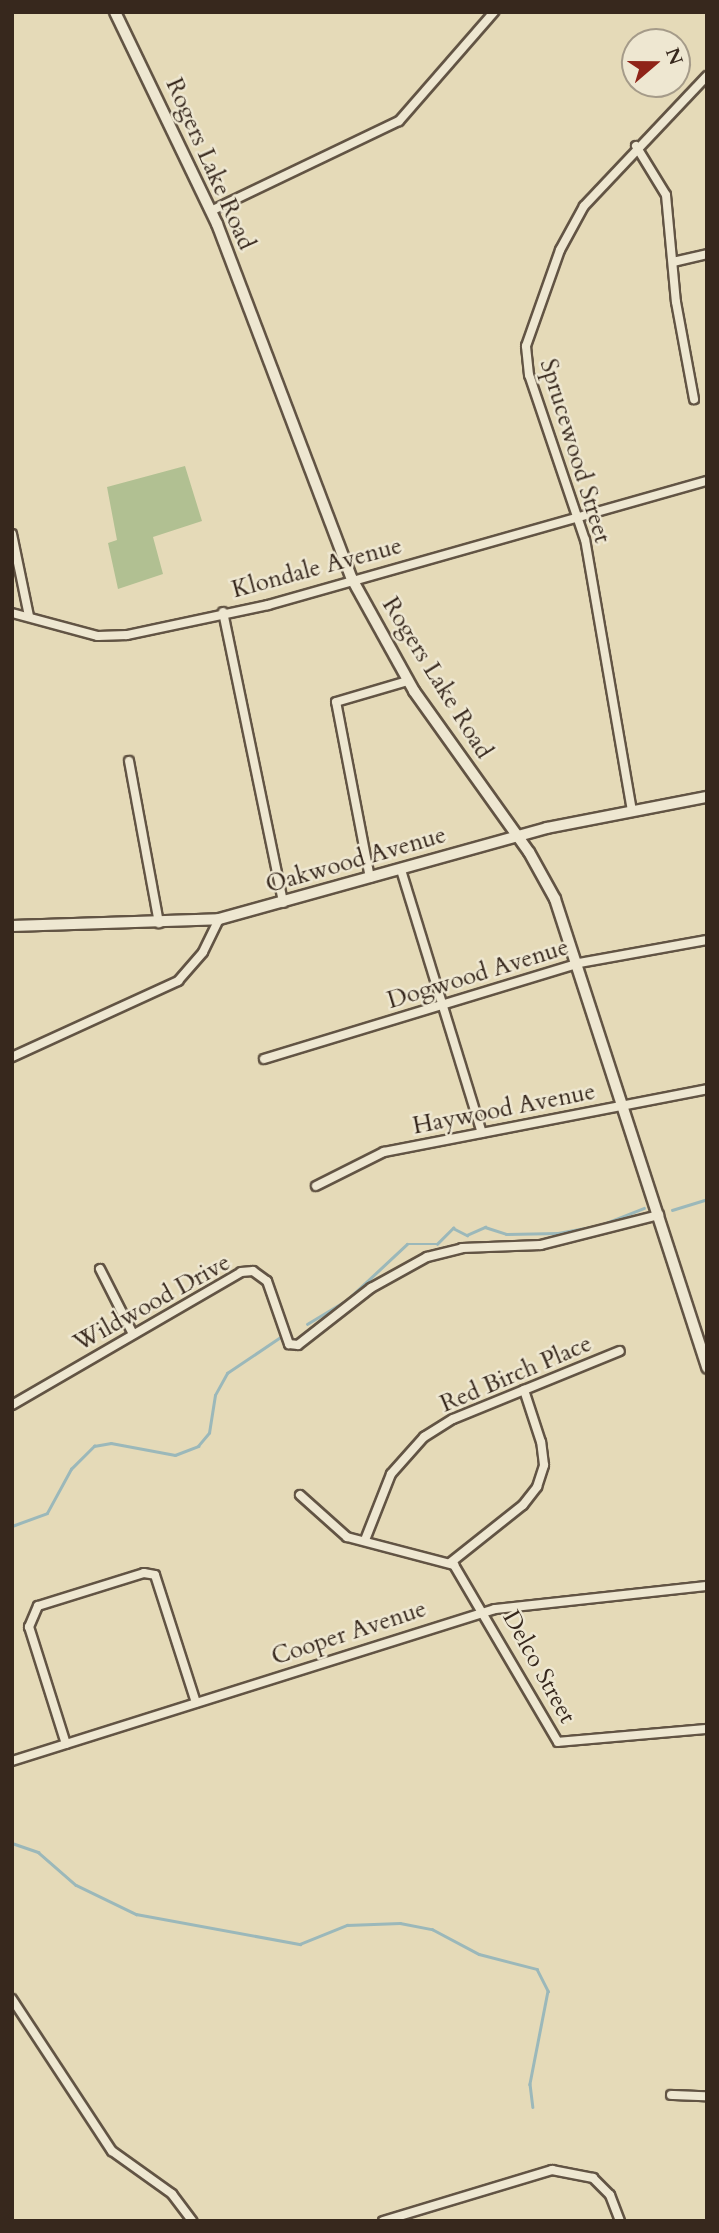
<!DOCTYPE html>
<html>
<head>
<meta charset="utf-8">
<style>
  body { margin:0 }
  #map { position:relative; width:719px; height:2233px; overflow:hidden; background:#e5dab8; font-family:Cardo,serif }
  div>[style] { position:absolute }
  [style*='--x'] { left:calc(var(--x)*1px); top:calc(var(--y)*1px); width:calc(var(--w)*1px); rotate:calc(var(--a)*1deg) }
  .green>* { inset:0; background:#b1c092 }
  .stream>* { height:2.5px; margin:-1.25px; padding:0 1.25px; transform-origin:1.25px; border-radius:1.25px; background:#9bb8ba }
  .roads { filter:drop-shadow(2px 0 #625444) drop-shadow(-2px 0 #625444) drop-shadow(0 2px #625444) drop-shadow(0 -2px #625444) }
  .minor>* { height:8px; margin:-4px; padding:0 4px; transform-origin:4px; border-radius:4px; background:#eee7d1 }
  .tertiary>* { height:10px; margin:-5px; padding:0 5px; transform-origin:5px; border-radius:5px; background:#eee7d1 }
  .secondary>* { height:10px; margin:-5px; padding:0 5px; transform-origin:5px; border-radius:5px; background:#eee7d1 }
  span { translate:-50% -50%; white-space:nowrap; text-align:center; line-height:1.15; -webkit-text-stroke:5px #eee7d1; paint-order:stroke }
  .street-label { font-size:24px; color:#37281d }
  .frame { position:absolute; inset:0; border:14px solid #37281d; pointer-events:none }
  .north { position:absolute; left:621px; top:28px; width:70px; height:70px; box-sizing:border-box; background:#eee7d1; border:2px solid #a59b89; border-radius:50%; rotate:70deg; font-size:19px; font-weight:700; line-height:28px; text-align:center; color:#37281d }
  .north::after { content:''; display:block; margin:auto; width:24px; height:32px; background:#8f2418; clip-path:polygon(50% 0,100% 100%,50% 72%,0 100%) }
</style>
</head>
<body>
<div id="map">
  <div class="green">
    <div style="clip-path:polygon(185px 466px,202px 521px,153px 537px,163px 574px,118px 589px,108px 543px,117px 540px,107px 487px)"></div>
  </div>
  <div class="stream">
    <div style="--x:672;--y:1210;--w:37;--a:-17"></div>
    <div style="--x:307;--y:1324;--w:47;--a:-31"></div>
    <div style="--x:347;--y:1300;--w:82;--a:-43"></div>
    <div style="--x:407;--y:1244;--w:30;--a:0"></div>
    <div style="--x:437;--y:1244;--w:23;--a:-45"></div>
    <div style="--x:453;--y:1228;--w:16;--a:27"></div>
    <div style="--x:467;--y:1235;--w:20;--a:-24"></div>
    <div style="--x:485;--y:1227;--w:22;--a:18"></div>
    <div style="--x:506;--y:1234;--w:52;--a:-1.1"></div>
    <div style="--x:558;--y:1233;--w:44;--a:-10.5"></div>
    <div style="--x:601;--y:1225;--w:46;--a:-21.6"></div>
    <div style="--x:12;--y:1526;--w:37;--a:-20"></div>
    <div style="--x:47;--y:1513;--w:50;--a:-61.4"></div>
    <div style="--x:71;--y:1469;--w:33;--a:-45"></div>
    <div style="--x:94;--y:1446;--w:17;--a:-10"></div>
    <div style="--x:111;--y:1443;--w:65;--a:10.6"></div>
    <div style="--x:175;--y:1455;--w:25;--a:-21"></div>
    <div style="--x:198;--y:1446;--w:17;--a:-50"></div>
    <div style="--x:209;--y:1433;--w:38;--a:-81"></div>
    <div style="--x:215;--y:1395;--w:25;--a:-61"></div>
    <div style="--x:227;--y:1373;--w:63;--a:-33.9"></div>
    <div style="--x:12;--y:1843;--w:28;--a:19"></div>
    <div style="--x:38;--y:1852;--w:50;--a:41"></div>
    <div style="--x:76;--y:1885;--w:67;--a:25.8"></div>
    <div style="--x:136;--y:1914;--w:167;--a:10.4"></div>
    <div style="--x:300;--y:1944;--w:51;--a:-22"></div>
    <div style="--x:347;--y:1925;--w:53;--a:-2.2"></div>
    <div style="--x:400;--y:1923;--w:33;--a:11"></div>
    <div style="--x:432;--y:1929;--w:53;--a:28"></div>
    <div style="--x:479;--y:1954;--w:60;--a:14.5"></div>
    <div style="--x:537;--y:1969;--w:25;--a:63"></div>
    <div style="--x:548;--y:1991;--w:95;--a:101"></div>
    <div style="--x:530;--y:2084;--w:23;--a:83"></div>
  </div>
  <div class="roads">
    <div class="minor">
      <div style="--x:636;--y:146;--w:57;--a:58.5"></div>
      <div style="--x:666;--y:195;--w:107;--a:84.7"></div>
      <div style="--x:676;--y:302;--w:99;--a:79.5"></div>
      <div style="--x:211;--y:211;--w:208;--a:-25.6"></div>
      <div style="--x:399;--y:121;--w:145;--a:-48.9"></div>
      <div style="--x:673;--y:262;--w:35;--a:-13"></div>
      <div style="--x:12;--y:534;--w:84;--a:78.3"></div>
      <div style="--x:223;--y:612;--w:297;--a:78.3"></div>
      <div style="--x:12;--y:613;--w:89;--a:15"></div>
      <div style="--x:98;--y:636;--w:29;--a:-2"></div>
      <div style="--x:127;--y:635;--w:144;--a:-12"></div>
      <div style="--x:268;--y:605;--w:456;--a:-15.8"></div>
      <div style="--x:129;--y:761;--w:165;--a:79.5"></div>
      <div style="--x:632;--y:811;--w:275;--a:-99.8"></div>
      <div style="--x:585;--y:540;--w:174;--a:-108.7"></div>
      <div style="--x:529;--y:375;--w:29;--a:-96"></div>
      <div style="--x:526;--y:346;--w:102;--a:-70.5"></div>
      <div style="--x:560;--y:250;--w:50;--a:-61.4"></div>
      <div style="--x:584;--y:206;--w:179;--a:-46.6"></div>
      <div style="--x:401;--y:870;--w:275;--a:72.9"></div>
      <div style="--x:370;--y:878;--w:179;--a:-100.9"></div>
      <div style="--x:336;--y:702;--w:75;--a:-16.3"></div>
      <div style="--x:12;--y:1057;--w:183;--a:-24.6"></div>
      <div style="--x:178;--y:981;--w:38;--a:-49"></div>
      <div style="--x:203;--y:952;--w:37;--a:-64"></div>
      <div style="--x:264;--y:1059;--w:329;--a:-16.9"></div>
      <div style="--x:579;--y:963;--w:130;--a:-10.2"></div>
      <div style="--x:316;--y:1186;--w:76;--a:-26.6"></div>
      <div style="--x:384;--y:1152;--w:329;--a:-11"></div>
      <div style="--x:100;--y:1269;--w:73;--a:63.1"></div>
      <div style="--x:12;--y:1405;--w:265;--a:-30.1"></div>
      <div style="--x:241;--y:1272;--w:12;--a:-5"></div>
      <div style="--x:253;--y:1271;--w:17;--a:36"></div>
      <div style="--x:267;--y:1281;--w:67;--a:70.8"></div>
      <div style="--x:289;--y:1344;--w:9;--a:6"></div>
      <div style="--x:298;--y:1345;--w:93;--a:-38"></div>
      <div style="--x:371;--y:1288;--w:64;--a:-29"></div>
      <div style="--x:427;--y:1257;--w:36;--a:-14"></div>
      <div style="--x:462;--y:1248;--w:79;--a:-2.2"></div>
      <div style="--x:541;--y:1245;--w:122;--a:-14.3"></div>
      <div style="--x:300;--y:1495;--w:63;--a:41.8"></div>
      <div style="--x:347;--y:1537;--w:111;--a:14.7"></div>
      <div style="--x:454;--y:1565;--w:205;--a:59.6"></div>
      <div style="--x:558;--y:1742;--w:150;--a:-5"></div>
      <div style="--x:365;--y:1540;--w:71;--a:-68.5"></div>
      <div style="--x:391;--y:1474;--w:50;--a:-48.3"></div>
      <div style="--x:424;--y:1437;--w:34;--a:-32"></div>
      <div style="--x:453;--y:1419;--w:180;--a:-22.2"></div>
      <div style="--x:450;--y:1563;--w:93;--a:-38.5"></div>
      <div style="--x:523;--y:1505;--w:23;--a:-52"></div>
      <div style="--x:537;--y:1487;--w:23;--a:-72"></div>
      <div style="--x:544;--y:1465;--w:23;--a:-97"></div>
      <div style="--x:541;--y:1442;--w:55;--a:-108.1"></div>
      <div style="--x:66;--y:1744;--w:123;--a:-107.5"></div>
      <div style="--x:29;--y:1627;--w:23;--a:-67"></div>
      <div style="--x:38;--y:1606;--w:111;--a:-17.3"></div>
      <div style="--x:144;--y:1573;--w:11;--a:10"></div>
      <div style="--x:155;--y:1575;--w:134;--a:72.2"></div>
      <div style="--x:12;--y:1761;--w:506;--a:-17.47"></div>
      <div style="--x:495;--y:1609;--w:213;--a:-6.2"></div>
      <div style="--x:12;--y:1999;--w:182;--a:56.7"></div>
      <div style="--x:112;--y:2151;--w:74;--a:35.6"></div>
      <div style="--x:172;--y:2194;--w:34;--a:53"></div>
      <div style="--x:671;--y:2095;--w:36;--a:2"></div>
      <div style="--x:383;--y:2221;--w:177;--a:-16.8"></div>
      <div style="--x:552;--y:2170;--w:42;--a:11"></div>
      <div style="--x:593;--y:2178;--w:24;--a:45"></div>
      <div style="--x:610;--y:2195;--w:28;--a:69"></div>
    </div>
    <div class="tertiary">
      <div style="--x:12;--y:926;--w:207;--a:-1.9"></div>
      <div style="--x:219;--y:919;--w:340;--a:-15.5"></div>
      <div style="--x:547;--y:828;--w:163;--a:-11"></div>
    </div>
    <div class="secondary">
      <div style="--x:115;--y:12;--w:235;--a:64.3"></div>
      <div style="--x:217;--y:224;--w:380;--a:69.2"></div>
      <div style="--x:352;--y:579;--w:128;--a:61"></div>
      <div style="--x:414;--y:691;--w:198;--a:54.5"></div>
      <div style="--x:529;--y:852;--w:54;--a:61"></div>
      <div style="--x:555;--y:899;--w:493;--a:72"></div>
    </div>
  </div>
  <div class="street-label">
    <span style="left:210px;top:164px;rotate:66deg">Rogers Lake Road</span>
    <span style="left:575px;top:451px;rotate:73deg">Sprucewood Street</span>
    <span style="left:317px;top:568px;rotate:-15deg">Klondale Avenue</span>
    <span style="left:437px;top:678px;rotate:58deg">Rogers Lake Road</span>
    <span style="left:356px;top:860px;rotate:-16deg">Oakwood Avenue</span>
    <span style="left:478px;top:974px;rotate:-17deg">Dogwood Avenue</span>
    <span style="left:504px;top:1109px;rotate:-11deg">Haywood Avenue</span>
    <span style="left:152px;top:1303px;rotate:-29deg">Wildwood Drive</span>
    <span style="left:516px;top:1374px;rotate:-23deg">Red Birch Place</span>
    <span style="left:349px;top:1633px;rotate:-18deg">Cooper Avenue</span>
    <span style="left:539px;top:1667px;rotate:61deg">Delco Street</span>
  </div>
  <div class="frame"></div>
  <div class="north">N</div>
</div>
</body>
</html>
